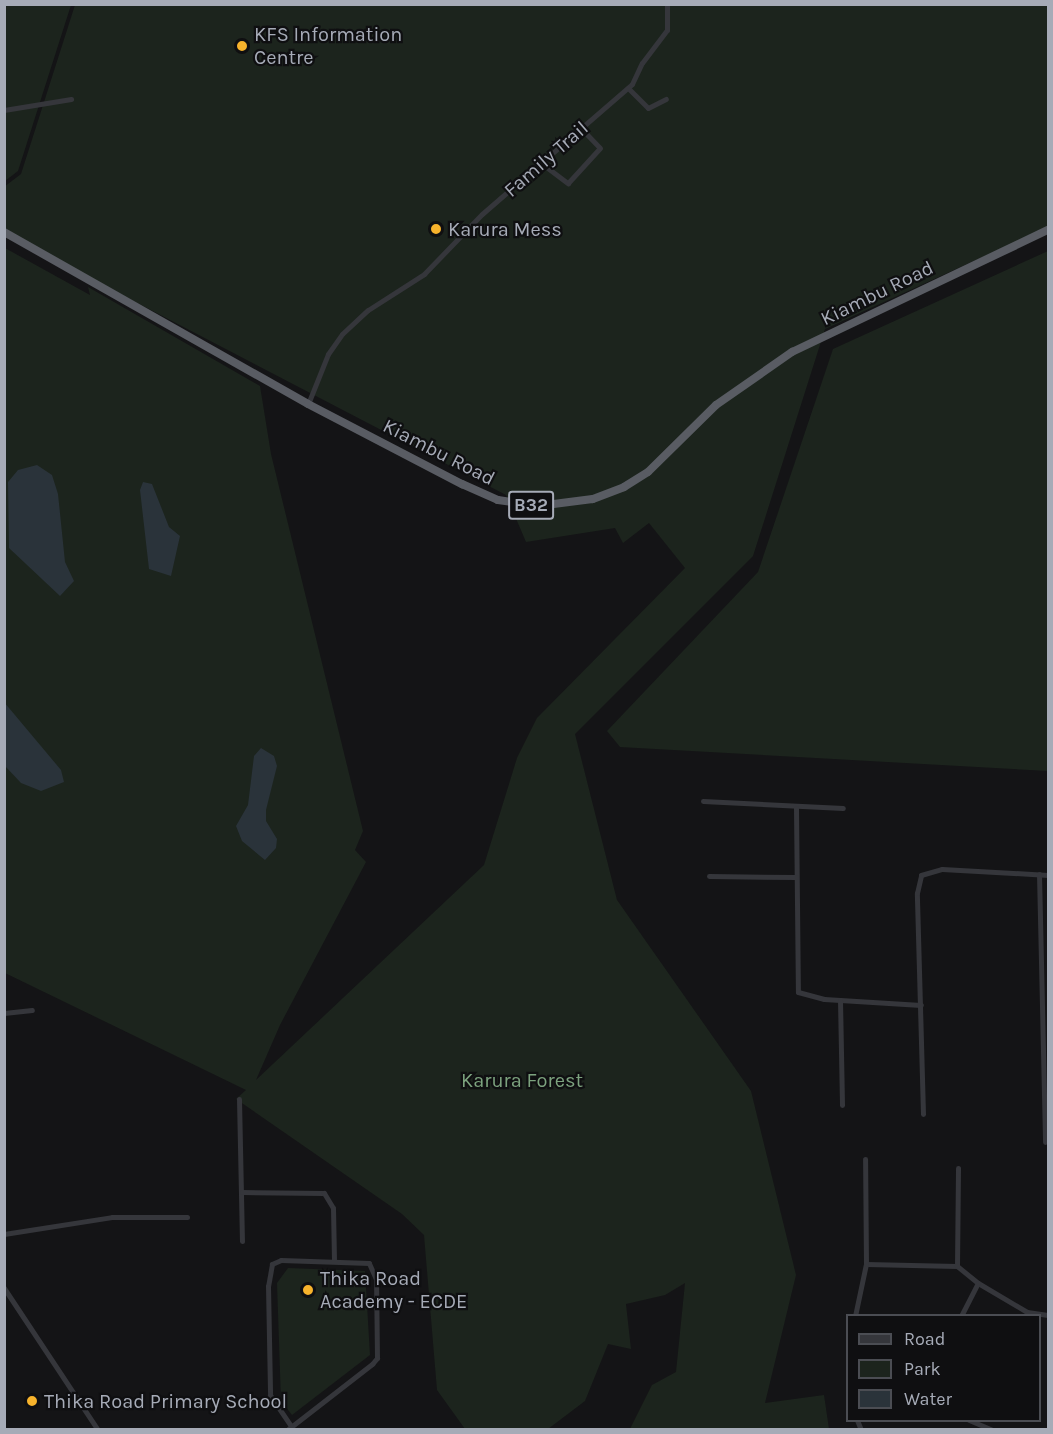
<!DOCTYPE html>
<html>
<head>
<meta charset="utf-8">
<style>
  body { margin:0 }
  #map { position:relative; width:1053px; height:1434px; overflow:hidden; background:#141416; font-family:Karla,sans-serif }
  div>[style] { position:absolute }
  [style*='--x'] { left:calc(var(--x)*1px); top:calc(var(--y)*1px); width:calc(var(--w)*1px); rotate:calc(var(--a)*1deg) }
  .green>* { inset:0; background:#1c241d }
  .water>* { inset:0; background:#2a333a }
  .minor>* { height:5px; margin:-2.5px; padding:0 2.5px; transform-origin:2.5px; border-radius:2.5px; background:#35363b }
  .trunk>* { height:8px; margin:-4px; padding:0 4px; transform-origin:4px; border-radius:4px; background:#595c63 }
  .dots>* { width:16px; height:16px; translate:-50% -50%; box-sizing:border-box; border:3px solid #0f0f11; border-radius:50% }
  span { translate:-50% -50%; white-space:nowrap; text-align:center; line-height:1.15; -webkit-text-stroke:4.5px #0f0f11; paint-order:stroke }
  .shield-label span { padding:2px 4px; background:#0f0f11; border:2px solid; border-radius:4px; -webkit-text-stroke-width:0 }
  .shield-label { font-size:18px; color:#a6abb7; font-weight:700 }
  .poi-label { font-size:20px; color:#a6abb7 }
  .left { translate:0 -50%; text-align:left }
  .street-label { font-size:20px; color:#a6abb7 }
  .park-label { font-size:20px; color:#7ca27e }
  .frame { position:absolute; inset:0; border:6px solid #a6abb7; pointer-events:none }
  .legend { position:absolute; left:846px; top:1314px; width:195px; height:108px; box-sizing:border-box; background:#0f0f11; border:2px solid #4b4d53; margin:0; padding:8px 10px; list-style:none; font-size:18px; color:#a6abb7 }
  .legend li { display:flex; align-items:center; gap:12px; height:30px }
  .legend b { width:30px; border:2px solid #4b4d53 }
</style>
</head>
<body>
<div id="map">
  <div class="green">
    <div style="clip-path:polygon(5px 5px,71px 5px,18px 171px,5px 181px)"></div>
    <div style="clip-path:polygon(75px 5px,1048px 5px,1048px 227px,825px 329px,753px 556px,575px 734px,617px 900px,751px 1091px,796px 1275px,765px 1403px,824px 1395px,829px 1429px,630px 1429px,652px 1385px,676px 1372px,685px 1283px,665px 1295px,626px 1304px,631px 1349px,608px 1344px,585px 1401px,548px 1429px,465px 1429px,437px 1390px,424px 1235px,402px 1214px,236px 1099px,246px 1090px,5px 973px,5px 248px,90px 295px,88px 287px,260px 386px,271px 454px,363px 831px,355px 850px,366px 862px,280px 1025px,256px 1080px,484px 865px,517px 758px,537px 718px,685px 568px,649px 523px,623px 543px,615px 528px,526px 542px,506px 495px,5px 234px,4px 187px,21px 174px)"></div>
    <div style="clip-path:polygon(1048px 251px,1048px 771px,620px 747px,607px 731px,758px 572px,833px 349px)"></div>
    <div style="clip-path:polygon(288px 1268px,365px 1271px,370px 1355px,292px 1415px,281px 1401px,277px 1283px)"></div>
  </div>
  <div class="water">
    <div style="clip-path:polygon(37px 465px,52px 475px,58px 494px,65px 562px,74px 581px,60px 596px,9px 548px,8px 482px,18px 470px)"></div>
    <div style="clip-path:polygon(143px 482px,152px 484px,169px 527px,180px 536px,171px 576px,149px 569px,140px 490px)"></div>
    <div style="clip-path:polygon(4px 702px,61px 770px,64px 782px,41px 791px,21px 783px,5px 766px)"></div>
    <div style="clip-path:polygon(261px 748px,274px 756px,277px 766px,266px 810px,266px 821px,277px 839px,276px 848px,265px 860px,242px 841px,236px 826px,248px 805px,254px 756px)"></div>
  </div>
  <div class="minor">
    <div style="--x:628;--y:88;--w:28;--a:45"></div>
    <div style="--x:648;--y:108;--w:20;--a:-27"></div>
    <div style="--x:4;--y:110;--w:68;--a:-9.3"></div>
    <div style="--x:541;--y:163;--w:34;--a:37"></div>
    <div style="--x:568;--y:183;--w:47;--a:-47.6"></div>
    <div style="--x:600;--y:148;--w:28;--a:-134"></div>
    <div style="--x:308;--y:404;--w:54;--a:-68.2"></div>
    <div style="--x:328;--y:354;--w:24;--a:-55"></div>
    <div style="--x:342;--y:334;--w:35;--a:-43"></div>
    <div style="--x:368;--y:310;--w:67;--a:-32.7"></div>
    <div style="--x:424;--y:274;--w:83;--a:-46"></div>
    <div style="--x:482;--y:214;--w:198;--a:-40.9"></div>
    <div style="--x:632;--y:84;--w:23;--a:-65"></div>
    <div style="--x:642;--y:63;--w:41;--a:-52.9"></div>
    <div style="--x:667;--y:30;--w:26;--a:-90"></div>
    <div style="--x:703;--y:801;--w:140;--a:2.9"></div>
    <div style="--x:796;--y:808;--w:184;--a:89.4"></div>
    <div style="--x:798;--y:992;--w:27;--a:15"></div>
    <div style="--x:824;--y:999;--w:97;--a:3.5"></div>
    <div style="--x:1039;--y:874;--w:268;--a:88.7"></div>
    <div style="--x:709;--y:876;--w:87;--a:0.7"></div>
    <div style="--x:840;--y:1000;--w:105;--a:88.9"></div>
    <div style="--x:4;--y:1013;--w:28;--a:-6"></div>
    <div style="--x:239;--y:1099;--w:142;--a:88.8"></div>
    <div style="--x:923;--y:1114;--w:221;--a:-91.6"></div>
    <div style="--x:917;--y:893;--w:18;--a:-77"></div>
    <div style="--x:921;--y:875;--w:22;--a:-16"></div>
    <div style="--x:942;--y:869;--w:106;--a:3.2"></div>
    <div style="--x:242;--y:1192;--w:82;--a:0.7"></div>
    <div style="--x:324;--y:1193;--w:17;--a:59"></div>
    <div style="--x:333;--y:1208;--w:52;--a:88.9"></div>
    <div style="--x:4;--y:1234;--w:109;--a:-8.9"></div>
    <div style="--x:112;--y:1217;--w:75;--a:0"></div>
    <div style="--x:866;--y:1264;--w:91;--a:1.3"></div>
    <div style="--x:957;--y:1266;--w:27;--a:39"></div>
    <div style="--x:978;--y:1283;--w:57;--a:30.6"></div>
    <div style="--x:1027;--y:1312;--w:21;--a:8"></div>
    <div style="--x:957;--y:1266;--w:98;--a:-89.4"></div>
    <div style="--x:4;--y:1288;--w:170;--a:56.5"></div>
    <div style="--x:855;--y:1316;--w:53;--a:-78.1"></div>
    <div style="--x:866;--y:1264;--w:105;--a:-90.5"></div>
    <div style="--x:961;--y:1316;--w:37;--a:-63"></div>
    <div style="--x:857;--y:1420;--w:11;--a:68"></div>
    <div style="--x:969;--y:1420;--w:25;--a:23"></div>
    <div style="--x:287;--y:1430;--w:108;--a:-37.8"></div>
    <div style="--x:372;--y:1364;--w:8;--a:-50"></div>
    <div style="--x:377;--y:1358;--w:79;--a:-90.7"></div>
    <div style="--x:376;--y:1279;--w:17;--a:-114"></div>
    <div style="--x:369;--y:1263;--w:88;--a:-178"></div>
    <div style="--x:281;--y:1260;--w:10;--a:156"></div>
    <div style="--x:272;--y:1264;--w:22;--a:100"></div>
    <div style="--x:268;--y:1286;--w:109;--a:88.9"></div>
    <div style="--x:270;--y:1395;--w:37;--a:56"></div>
  </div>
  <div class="trunk">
    <div style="--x:4;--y:232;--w:349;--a:29.5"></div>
    <div style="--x:308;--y:404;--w:174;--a:27.5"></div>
    <div style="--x:462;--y:484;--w:39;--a:24"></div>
    <div style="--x:498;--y:500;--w:40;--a:8.5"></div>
    <div style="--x:538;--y:506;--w:55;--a:-7.3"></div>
    <div style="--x:593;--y:499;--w:33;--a:-21"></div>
    <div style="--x:624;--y:487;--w:28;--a:-32"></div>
    <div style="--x:648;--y:472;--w:95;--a:-44.6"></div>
    <div style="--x:716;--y:405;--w:93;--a:-34.9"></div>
    <div style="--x:792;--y:352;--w:284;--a:-25.5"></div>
  </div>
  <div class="dots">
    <div style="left:242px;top:46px;background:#f7b32c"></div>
    <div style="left:436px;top:229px;background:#f7b32c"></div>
    <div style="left:308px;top:1290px;background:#f7b32c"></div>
    <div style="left:32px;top:1401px;background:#f7b32c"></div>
  </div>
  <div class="shield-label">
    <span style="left:531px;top:505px">B32</span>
  </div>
  <div class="poi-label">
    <span class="left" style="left:254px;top:46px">KFS Information<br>Centre</span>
    <span class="left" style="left:448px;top:229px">Karura Mess</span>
    <span class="left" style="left:320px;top:1290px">Thika Road<br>Academy - ECDE</span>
    <span class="left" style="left:44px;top:1401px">Thika Road Primary School</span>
  </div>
  <div class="street-label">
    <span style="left:546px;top:159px;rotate:-41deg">Family Trail</span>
    <span style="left:877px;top:293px;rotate:-26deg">Kiambu Road</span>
    <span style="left:439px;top:452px;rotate:27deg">Kiambu Road</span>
  </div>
  <div class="park-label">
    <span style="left:522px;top:1080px">Karura Forest</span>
  </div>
  <div class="frame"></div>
  <ul class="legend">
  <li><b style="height:8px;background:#35363b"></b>Road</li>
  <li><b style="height:16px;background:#1c241d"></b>Park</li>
  <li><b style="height:16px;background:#2a333a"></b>Water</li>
  </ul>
</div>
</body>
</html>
